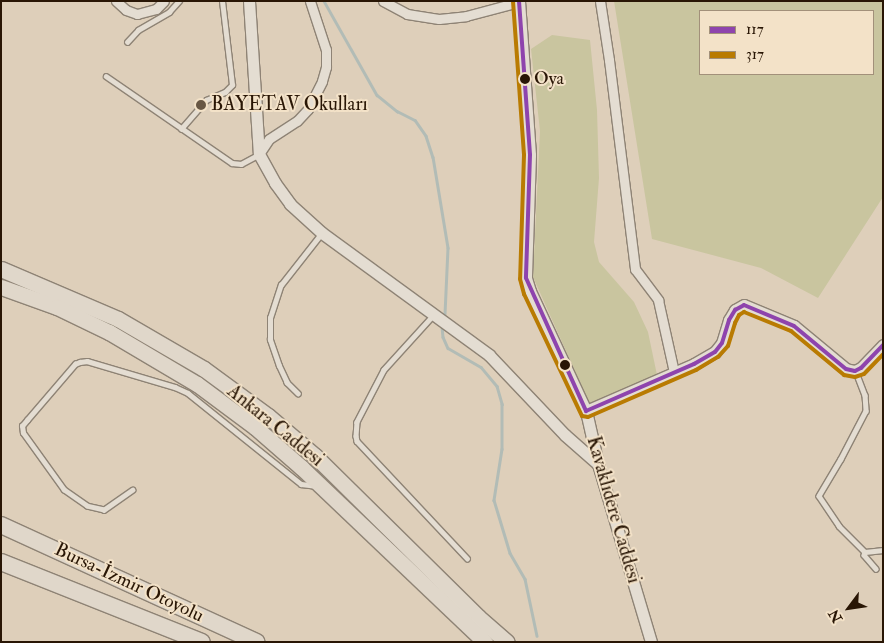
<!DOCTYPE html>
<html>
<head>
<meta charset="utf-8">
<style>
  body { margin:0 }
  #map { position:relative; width:884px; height:643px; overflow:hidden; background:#decfba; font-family:"IM FELL Double Pica",serif }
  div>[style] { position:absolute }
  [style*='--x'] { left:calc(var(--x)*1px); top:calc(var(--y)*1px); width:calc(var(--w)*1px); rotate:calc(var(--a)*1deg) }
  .green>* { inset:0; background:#c9c59f }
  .stream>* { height:2.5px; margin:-1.25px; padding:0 1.25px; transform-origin:1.25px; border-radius:1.25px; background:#b2bcb6 }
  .roads { filter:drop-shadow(1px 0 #8e8375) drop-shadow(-1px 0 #8e8375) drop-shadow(0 1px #8e8375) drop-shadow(0 -1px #8e8375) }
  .service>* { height:4.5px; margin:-2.25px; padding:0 2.25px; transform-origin:2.25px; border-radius:2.25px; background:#e4ddd2 }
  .minor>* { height:9px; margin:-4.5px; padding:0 4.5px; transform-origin:4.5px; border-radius:4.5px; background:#e4ddd2 }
  .tertiary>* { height:11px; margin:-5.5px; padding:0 5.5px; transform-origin:5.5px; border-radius:5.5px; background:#e4ddd2 }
  .trunk>* { height:15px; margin:-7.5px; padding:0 7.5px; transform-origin:7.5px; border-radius:7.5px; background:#e0d7ca }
  .motorway>* { height:16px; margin:-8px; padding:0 8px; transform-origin:8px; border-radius:8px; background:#e0d7ca }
  .bus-1>* { height:4px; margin:-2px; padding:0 2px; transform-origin:2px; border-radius:2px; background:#8e44ad }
  .bus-2>* { height:4px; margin:-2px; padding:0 2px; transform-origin:2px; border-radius:2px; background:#b97b02 }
  .dots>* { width:14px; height:14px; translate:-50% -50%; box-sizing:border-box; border:2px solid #f3e2c8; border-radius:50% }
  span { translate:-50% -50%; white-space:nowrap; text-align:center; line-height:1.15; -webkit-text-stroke:4px #f3e2c8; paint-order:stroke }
  .bus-label { font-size:18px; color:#291605 }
  .left { translate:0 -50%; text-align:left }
  .poi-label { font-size:19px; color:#291605 }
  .street-label { font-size:19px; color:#291605 }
  .frame { position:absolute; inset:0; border:2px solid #291605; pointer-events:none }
  .legend { position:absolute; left:699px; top:10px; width:175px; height:65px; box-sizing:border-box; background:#f3e2c8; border:1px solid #a2907a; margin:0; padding:6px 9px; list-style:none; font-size:15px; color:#291605 }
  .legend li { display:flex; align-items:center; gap:10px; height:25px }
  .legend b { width:25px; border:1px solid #a2907a }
  .north { position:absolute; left:824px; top:583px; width:50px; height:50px; -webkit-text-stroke:4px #f3e2c8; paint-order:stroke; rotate:239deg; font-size:14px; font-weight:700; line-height:20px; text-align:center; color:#291605 }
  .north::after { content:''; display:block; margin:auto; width:18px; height:22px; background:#291605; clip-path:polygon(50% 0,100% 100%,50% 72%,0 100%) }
</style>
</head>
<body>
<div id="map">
  <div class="green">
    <div style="clip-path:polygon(evenodd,614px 1px,883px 1px,883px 197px,818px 298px,761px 268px,652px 239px,614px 1px,700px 11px,873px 11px,873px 74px,700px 74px,700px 11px)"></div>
    <div style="clip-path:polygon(552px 35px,590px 40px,597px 110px,599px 178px,594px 242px,599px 262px,634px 302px,648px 332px,657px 375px,591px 407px,533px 277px,540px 131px,531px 49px)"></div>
  </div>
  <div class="stream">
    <div style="--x:324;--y:1;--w:108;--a:60.6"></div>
    <div style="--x:377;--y:95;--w:26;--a:39"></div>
    <div style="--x:397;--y:111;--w:20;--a:27"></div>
    <div style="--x:415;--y:120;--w:19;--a:55"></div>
    <div style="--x:426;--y:136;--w:22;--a:72"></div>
    <div style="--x:433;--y:157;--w:92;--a:80.6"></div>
    <div style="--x:448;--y:248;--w:66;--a:92.6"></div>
    <div style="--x:442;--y:326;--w:11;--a:85"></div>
    <div style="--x:443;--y:337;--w:12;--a:66"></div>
    <div style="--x:448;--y:348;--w:38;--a:30"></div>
    <div style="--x:481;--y:367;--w:25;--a:50"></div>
    <div style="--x:497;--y:386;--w:19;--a:74"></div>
    <div style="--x:502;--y:404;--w:45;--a:90"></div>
    <div style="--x:502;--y:449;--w:52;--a:98.9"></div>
    <div style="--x:494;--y:500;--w:55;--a:73.2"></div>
    <div style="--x:510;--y:553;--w:30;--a:60"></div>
    <div style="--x:525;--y:579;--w:58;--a:78.1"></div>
  </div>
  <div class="roads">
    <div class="service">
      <div style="--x:127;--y:42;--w:16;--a:-47"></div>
      <div style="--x:138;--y:30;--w:36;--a:-30"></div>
      <div style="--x:169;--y:12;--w:15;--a:-48"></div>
      <div style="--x:106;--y:76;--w:153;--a:34.6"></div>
      <div style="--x:232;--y:163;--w:9;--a:6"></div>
      <div style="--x:241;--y:164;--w:19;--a:-28"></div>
      <div style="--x:181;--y:129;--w:38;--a:-49"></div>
      <div style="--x:206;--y:100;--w:21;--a:-23"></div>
      <div style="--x:225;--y:92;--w:10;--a:-45"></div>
      <div style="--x:232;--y:85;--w:85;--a:-96.8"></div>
      <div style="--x:433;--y:316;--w:73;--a:132.2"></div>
      <div style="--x:384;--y:370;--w:59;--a:117.4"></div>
      <div style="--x:357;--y:422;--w:14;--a:94"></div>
      <div style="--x:356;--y:436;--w:5;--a:79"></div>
      <div style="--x:357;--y:441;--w:161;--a:46.8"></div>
      <div style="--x:856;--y:372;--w:25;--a:69"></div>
      <div style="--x:865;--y:395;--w:16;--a:86"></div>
      <div style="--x:866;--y:411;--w:54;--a:117.5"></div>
      <div style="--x:841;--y:459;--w:43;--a:120.7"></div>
      <div style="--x:819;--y:496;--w:36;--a:56"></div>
      <div style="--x:839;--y:526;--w:37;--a:45"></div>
      <div style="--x:865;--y:552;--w:18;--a:-6"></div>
      <div style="--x:298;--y:394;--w:16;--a:-135"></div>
      <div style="--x:287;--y:383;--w:19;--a:-115"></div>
      <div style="--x:279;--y:366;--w:28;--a:-109"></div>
      <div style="--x:270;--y:340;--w:22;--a:-90"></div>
      <div style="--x:270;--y:318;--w:35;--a:-72"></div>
      <div style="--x:281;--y:285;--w:65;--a:-51.9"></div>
      <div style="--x:133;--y:490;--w:35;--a:145"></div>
      <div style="--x:104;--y:510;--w:17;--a:-167"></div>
      <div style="--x:87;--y:506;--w:28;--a:-145"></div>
      <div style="--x:64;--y:490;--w:70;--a:-125.7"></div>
      <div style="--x:23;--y:433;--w:7;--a:-98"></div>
      <div style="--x:22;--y:426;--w:8;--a:-50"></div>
      <div style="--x:27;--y:420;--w:74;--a:-49.4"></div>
      <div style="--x:75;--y:364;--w:5;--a:-22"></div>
      <div style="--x:80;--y:362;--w:7;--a:-8"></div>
      <div style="--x:87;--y:361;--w:92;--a:16.5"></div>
      <div style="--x:175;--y:387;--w:14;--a:25"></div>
      <div style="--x:188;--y:393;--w:145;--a:38.8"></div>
      <div style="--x:301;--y:484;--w:16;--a:7"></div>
      <div style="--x:865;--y:552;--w:3;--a:108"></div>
      <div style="--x:864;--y:555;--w:18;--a:49"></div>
    </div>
    <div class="minor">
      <div style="--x:116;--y:1;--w:13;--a:42"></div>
      <div style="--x:126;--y:10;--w:12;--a:20"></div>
      <div style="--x:137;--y:14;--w:20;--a:-15"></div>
      <div style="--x:156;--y:9;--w:11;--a:-45"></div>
      <div style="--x:383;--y:1;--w:27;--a:28"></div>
      <div style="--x:407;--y:14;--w:32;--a:9"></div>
      <div style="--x:439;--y:19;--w:27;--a:-6"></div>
      <div style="--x:466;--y:16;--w:55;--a:-14.8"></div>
      <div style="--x:600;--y:1;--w:60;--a:81.3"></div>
      <div style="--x:609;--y:60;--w:211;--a:82.9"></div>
      <div style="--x:635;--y:269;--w:39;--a:53"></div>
      <div style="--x:658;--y:300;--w:74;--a:77.5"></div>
      <div style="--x:259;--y:154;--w:18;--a:-56"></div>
      <div style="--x:269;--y:139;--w:33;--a:-33"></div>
      <div style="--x:297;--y:121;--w:16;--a:-47"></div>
      <div style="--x:308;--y:109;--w:31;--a:-63"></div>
      <div style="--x:322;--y:81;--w:15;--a:-74"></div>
      <div style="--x:326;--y:67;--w:17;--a:-90"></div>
      <div style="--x:326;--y:50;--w:52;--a:-108.1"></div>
    </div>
    <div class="tertiary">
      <div style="--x:249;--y:1;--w:153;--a:86.3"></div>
      <div style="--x:259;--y:154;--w:33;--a:61"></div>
      <div style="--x:275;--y:183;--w:26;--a:54"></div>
      <div style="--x:290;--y:204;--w:43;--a:42.2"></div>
      <div style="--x:322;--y:233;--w:207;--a:36.1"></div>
      <div style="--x:489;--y:355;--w:110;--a:46.5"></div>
      <div style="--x:565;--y:435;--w:44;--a:41.3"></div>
      <div style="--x:519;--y:1;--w:154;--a:85.9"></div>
      <div style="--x:530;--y:155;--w:123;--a:91.9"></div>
      <div style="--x:526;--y:278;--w:14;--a:73"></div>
      <div style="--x:530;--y:291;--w:132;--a:65"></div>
      <div style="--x:586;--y:411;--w:54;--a:77.2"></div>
      <div style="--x:598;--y:464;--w:186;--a:73.4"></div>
      <div style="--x:586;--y:411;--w:118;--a:-23.5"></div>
      <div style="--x:694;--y:364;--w:24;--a:-30"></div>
      <div style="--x:715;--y:352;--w:11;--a:-52"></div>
      <div style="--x:722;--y:343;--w:24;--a:-73"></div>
      <div style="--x:729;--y:320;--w:12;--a:-59"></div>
      <div style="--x:735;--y:310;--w:10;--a:-29"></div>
      <div style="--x:744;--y:305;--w:54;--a:22.8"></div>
      <div style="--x:794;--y:326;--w:67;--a:39.6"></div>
      <div style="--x:846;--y:369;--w:9;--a:13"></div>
      <div style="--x:855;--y:371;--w:7;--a:-27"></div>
      <div style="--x:861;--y:368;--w:32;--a:-46"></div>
    </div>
    <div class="trunk">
      <div style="--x:1;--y:269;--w:127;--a:23.1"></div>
      <div style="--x:118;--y:319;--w:99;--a:30.2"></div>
      <div style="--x:204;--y:369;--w:79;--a:36.3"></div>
      <div style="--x:268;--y:416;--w:62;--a:40.4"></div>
      <div style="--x:315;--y:456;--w:229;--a:44.6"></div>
      <div style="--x:478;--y:617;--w:38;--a:41"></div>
      <div style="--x:1;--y:287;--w:59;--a:19.7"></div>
      <div style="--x:57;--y:307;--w:58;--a:25.7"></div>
      <div style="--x:109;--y:332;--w:102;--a:30.6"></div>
      <div style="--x:197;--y:384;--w:72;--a:36.6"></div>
      <div style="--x:255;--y:427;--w:62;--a:41.1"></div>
      <div style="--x:302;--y:468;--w:253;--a:43.6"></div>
    </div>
    <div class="motorway">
      <div style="--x:1;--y:525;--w:281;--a:24.6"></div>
      <div style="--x:1;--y:562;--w:216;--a:21.7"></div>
    </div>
  </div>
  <div class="bus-1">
    <div style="--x:519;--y:1;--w:154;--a:85.9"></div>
    <div style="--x:530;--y:155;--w:123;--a:91.9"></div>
    <div style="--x:526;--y:278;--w:146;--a:65.7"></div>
    <div style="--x:586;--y:411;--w:118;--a:-23.5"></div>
    <div style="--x:694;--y:364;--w:24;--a:-30"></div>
    <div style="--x:715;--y:352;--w:11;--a:-52"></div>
    <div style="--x:722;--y:343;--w:24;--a:-73"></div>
    <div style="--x:729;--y:320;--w:12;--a:-59"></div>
    <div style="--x:735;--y:310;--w:10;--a:-29"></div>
    <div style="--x:744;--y:305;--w:54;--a:22.8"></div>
    <div style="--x:794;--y:326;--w:67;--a:39.6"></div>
    <div style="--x:846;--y:369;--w:9;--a:13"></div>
    <div style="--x:855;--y:371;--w:7;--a:-27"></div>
    <div style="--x:861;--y:368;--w:32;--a:-46"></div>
  </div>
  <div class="bus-2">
    <div style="--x:513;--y:1;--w:154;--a:85.9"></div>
    <div style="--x:524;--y:155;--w:124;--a:91.8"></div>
    <div style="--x:520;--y:279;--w:16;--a:75"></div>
    <div style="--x:524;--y:294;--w:135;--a:64.6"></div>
    <div style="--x:582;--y:416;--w:6;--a:9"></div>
    <div style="--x:588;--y:417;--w:118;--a:-23.5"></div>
    <div style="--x:696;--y:370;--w:26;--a:-31"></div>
    <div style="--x:718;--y:357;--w:15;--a:-48"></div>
    <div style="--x:728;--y:346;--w:24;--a:-73"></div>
    <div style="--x:735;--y:323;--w:9;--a:-63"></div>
    <div style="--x:739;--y:315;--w:6;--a:-31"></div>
    <div style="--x:744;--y:312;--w:51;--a:22"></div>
    <div style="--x:791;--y:331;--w:69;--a:39.7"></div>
    <div style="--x:844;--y:375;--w:11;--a:10"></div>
    <div style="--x:855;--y:377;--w:9;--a:-18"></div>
    <div style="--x:864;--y:374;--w:28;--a:-46"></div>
  </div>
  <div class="dots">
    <div style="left:525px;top:79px;background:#291605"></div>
    <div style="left:201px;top:105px;background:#685744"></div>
    <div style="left:565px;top:365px;background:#291605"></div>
  </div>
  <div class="bus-label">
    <span class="left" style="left:534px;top:79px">Oya</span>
  </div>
  <div class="poi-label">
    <span class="left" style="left:211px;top:105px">BAYETAV Okulları</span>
  </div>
  <div class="street-label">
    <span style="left:275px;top:426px;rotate:39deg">Ankara Caddesi</span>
    <span style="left:613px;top:510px;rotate:74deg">Kavaklıdere Caddesi</span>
    <span style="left:129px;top:583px;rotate:25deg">Bursa-İzmir Otoyolu</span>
  </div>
  <div class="frame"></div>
  <ul class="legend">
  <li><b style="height:6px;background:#8e44ad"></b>117</li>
  <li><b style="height:6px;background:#b97b02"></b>317</li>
  </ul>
  <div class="north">N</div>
</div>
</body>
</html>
